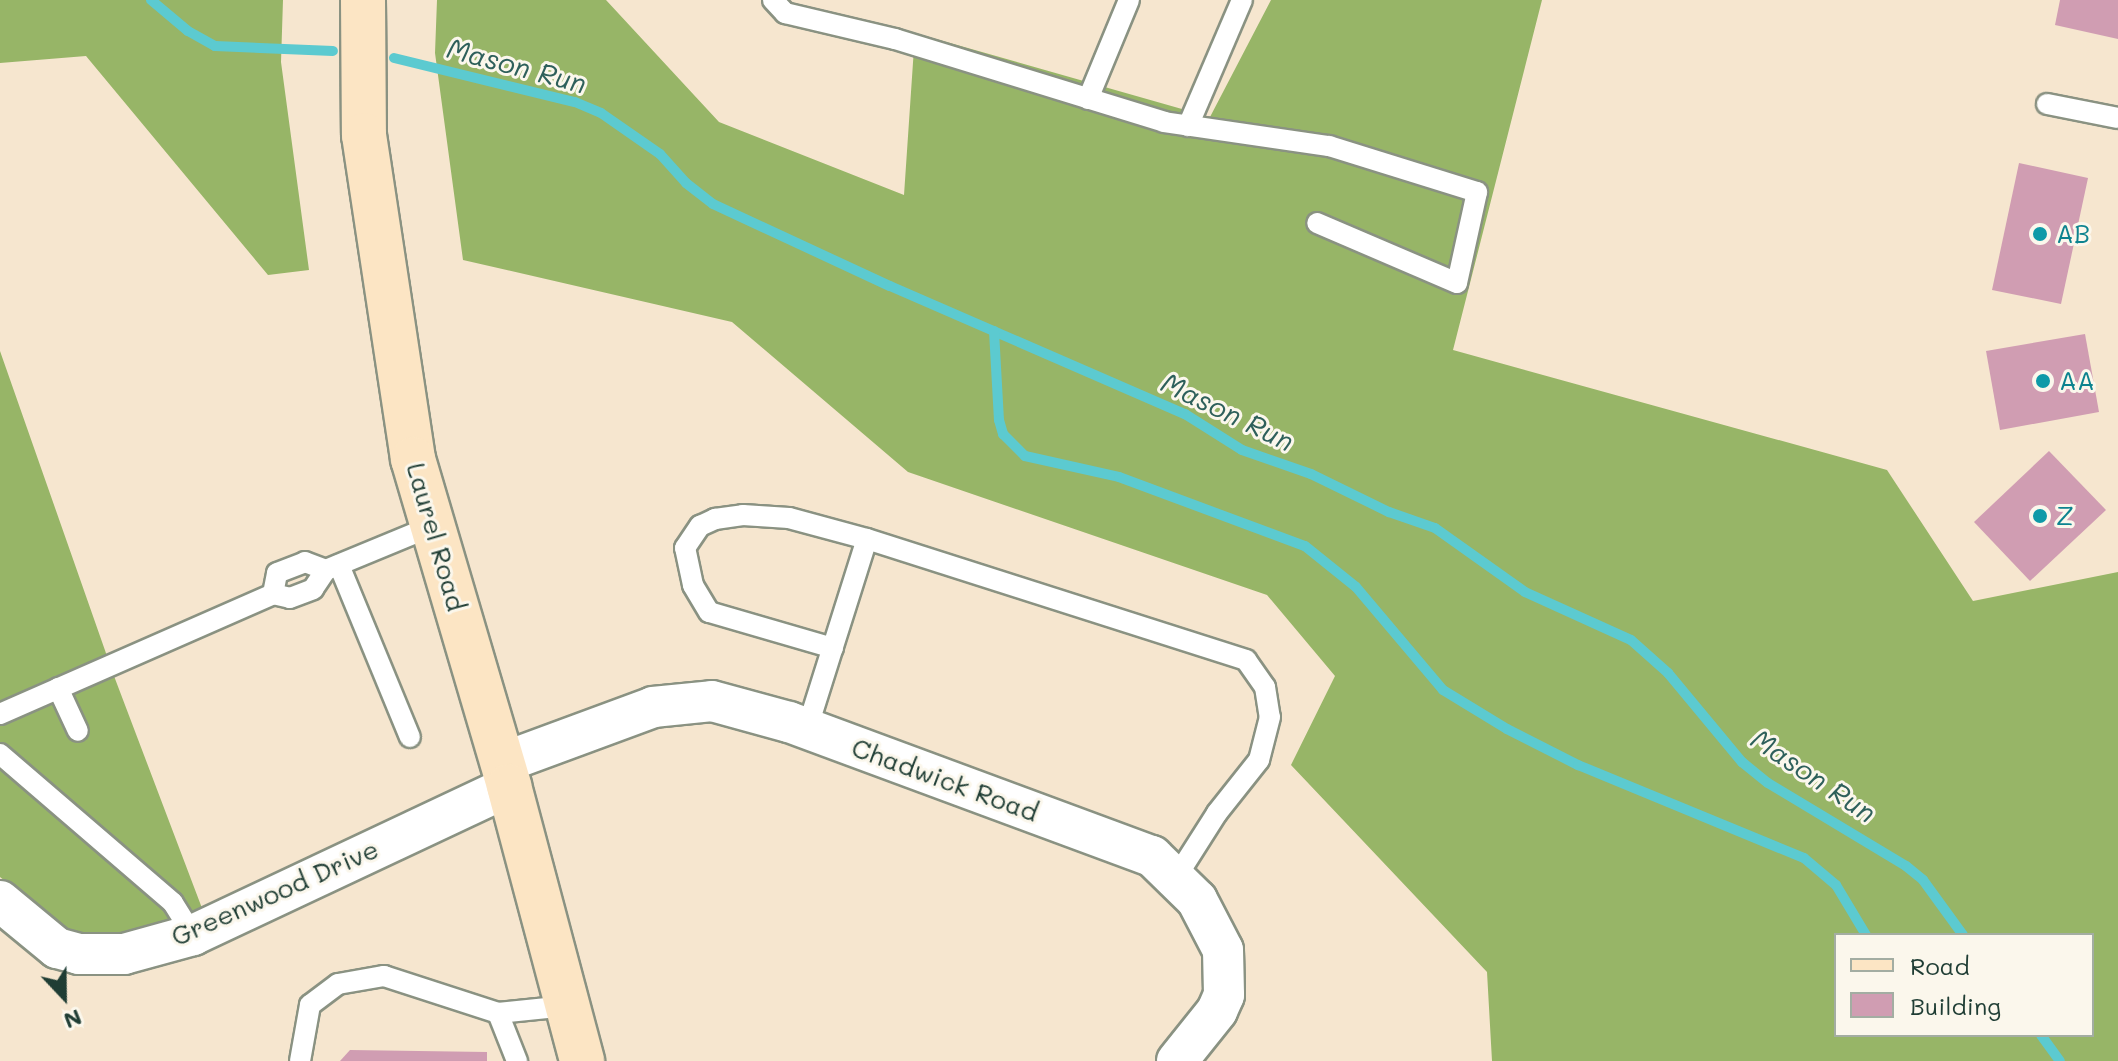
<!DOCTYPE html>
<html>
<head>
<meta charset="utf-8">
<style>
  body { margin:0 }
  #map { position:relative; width:2118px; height:1061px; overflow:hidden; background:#f6e6cf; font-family:Mali,sans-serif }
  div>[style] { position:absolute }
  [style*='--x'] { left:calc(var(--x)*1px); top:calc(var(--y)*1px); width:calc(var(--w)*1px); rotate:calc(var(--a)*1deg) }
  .forest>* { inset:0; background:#97b567 }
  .stream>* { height:10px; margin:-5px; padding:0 5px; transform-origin:5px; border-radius:5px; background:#5ccad0 }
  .building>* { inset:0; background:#d09db2 }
  .roads { filter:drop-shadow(2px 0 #8a9282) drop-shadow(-2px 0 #8a9282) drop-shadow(0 2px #8a9282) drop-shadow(0 -2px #8a9282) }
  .service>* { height:20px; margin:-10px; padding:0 10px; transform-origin:10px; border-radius:10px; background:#fff }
  .minor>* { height:40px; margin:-20px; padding:0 20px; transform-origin:20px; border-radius:20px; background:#fff }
  .secondary>* { height:44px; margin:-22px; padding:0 22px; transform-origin:22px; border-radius:22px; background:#fce5c4 }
  .dots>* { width:22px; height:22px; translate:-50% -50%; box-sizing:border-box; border:4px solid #fbf7ec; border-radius:50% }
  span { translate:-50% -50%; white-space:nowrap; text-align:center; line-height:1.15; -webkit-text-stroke:6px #fbf7ec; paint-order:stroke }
  .culture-label { font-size:26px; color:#0d838f }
  .left { translate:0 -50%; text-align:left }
  .street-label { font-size:26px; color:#1f3d34 }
  .water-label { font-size:28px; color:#2e605b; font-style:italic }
  .legend { position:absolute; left:1834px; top:933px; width:260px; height:104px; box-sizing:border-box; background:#fbf7ec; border:2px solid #a3ada2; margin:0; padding:10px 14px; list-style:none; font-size:24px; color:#1f3d34 }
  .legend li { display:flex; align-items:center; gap:16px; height:40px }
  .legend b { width:40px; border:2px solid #a3ada2 }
  .north { position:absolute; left:24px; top:957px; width:80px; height:80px; -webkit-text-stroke:6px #fbf7ec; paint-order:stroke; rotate:158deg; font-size:22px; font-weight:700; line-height:32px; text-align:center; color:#1f3d34 }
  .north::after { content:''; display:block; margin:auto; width:28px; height:36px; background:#1f3d34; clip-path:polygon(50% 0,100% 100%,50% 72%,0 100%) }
</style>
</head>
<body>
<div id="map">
  <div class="forest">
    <div style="clip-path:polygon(0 0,283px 0,281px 62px,309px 270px,268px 275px,86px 56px,0 63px)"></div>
    <div style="clip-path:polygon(evenodd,437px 0,606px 0,719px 122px,904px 195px,915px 33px,1210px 117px,1271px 0,1542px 0,1453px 350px,1887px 470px,1973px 601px,2118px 572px,2118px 1061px,1492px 1061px,1487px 972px,1291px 765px,1335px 676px,1267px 595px,908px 472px,732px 322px,463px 260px,435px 53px,437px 0,1836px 935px,2092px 935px,2092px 1035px,1836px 1035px,1836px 935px)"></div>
    <div style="clip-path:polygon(0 351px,114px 676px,208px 924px,86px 946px,0 877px)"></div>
  </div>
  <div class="stream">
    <div style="--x:151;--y:0;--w:48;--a:40"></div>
    <div style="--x:188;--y:31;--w:31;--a:29"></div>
    <div style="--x:215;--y:46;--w:118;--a:2.4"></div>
    <div style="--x:394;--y:58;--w:186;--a:13.7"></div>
    <div style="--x:575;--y:102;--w:28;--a:23"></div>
    <div style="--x:601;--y:113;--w:72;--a:34.8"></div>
    <div style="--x:660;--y:154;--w:39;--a:48"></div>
    <div style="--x:686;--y:183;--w:34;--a:38"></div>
    <div style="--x:713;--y:204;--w:195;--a:24.9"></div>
    <div style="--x:890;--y:286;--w:322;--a:23.5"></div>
    <div style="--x:1185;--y:414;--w:67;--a:32.3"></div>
    <div style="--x:1242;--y:450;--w:73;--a:19.2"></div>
    <div style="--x:1311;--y:474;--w:87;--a:26"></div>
    <div style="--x:1389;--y:512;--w:49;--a:19.2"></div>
    <div style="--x:1435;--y:528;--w:110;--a:35.4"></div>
    <div style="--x:1525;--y:592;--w:116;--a:24.4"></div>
    <div style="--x:1631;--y:640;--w:50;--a:41.7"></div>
    <div style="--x:1668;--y:673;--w:116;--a:50.3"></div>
    <div style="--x:1742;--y:762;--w:33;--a:39"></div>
    <div style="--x:1768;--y:783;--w:161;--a:31"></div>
    <div style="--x:1906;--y:866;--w:22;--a:39"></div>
    <div style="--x:1923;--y:880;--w:68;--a:54"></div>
    <div style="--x:994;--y:331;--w:89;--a:86.8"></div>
    <div style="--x:999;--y:420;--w:15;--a:74"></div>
    <div style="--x:1003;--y:434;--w:31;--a:45"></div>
    <div style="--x:1025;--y:456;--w:96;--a:12.6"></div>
    <div style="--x:1119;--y:477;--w:198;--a:20.4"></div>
    <div style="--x:1305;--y:546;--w:65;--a:38.8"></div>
    <div style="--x:1356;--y:587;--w:135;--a:49.8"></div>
    <div style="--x:1443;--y:690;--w:75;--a:31.4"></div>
    <div style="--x:1507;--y:729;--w:80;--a:26.9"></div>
    <div style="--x:1578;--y:765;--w:244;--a:22.4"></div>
    <div style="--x:1804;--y:858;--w:42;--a:40.2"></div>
    <div style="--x:1836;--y:885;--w:58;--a:59"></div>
    <div style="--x:2041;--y:1035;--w:32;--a:54"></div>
  </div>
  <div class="building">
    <div style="clip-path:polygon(2060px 0,2118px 0,2118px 39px,2055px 25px)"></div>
    <div style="clip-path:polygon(2019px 163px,2088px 178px,2061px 304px,1992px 290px)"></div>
    <div style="clip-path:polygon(2085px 334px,2099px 412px,2000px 430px,1986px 351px)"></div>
    <div style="clip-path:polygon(2049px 451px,2106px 510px,2030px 581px,1974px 522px)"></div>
    <div style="clip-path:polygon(350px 1050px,487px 1052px,487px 1061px,340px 1061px)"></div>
  </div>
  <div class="roads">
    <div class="service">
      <div style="--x:773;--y:0;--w:18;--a:47"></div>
      <div style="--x:785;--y:13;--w:113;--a:13.3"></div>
      <div style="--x:895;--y:39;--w:282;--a:17.1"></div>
      <div style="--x:1164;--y:122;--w:167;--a:8.3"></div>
      <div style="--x:1329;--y:146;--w:155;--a:17.3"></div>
      <div style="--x:1477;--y:192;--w:93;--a:102.4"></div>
      <div style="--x:1457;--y:283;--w:152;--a:-156.8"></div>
      <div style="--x:1088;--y:99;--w:107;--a:-67.5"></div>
      <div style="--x:2047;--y:104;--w:72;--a:11.2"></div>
      <div style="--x:1188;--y:126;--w:137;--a:-66.8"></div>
      <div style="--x:339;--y:565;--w:186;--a:67.6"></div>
      <div style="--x:273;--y:594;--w:21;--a:-79"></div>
      <div style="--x:277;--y:573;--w:30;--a:-21"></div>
      <div style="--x:305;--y:562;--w:22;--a:21"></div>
      <div style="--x:833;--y:648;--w:129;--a:-163.8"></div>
      <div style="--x:709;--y:612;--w:31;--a:-121"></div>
      <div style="--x:693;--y:585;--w:38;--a:-102"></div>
      <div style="--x:685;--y:548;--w:27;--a:-56"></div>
      <div style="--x:700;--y:526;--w:17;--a:-25"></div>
      <div style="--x:715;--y:519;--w:28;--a:-8"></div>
      <div style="--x:743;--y:515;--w:46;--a:3.7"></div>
      <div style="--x:789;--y:518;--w:81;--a:15.1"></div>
      <div style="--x:58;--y:688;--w:47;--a:65.1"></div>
      <div style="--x:0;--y:714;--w:298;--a:-23.7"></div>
      <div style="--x:273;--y:594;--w:17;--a:13"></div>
      <div style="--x:290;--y:598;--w:25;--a:-21"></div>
      <div style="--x:313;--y:589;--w:23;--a:-56"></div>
      <div style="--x:326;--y:570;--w:115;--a:-22.5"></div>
      <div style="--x:807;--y:729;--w:199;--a:-72.5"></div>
      <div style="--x:867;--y:539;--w:398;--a:17.7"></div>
      <div style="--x:1246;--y:660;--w:33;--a:55"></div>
      <div style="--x:1265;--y:687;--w:30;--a:81"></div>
      <div style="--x:1270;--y:717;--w:44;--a:104.3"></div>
      <div style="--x:1259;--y:760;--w:68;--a:128.4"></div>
      <div style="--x:1217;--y:813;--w:78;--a:122.5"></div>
      <div style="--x:0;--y:754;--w:228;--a:40.7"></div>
      <div style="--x:173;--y:903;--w:38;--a:58"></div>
      <div style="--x:498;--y:1013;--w:52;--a:68.4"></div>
      <div style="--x:300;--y:1061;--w:57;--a:-79.9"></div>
      <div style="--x:310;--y:1005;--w:35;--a:-37"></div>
      <div style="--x:338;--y:984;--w:47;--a:-9.9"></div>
      <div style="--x:384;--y:976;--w:120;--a:18"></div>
      <div style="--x:498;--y:1013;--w:69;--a:-5.8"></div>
    </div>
    <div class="minor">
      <div style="--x:502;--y:763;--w:161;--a:-20.3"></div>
      <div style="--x:653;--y:707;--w:59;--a:-5.8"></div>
      <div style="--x:712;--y:701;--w:80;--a:15.3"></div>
      <div style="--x:789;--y:722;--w:387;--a:20.3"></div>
      <div style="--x:1152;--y:856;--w:63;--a:44.4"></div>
      <div style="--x:1197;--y:900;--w:56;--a:62.5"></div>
      <div style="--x:1223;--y:950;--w:45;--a:88.7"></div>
      <div style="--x:1224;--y:995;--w:17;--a:114"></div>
      <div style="--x:1217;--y:1011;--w:64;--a:128.7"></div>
      <div style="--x:0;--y:901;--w:74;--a:39.5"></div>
      <div style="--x:57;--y:948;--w:23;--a:15"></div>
      <div style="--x:79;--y:954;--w:45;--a:0"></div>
      <div style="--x:124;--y:954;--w:72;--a:-15.4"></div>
      <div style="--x:193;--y:935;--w:349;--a:-25.2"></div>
    </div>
    <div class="secondary">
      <div style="--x:363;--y:0;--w:135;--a:89.6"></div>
      <div style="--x:364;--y:135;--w:328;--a:81.4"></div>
      <div style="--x:413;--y:459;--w:341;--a:73.6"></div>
      <div style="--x:509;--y:786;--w:285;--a:75.1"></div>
    </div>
  </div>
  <div class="dots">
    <div style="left:2040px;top:234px;background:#0f9aa8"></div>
    <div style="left:2043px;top:381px;background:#0f9aa8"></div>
    <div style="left:2040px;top:516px;background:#0f9aa8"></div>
  </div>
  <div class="culture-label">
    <span class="left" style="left:2056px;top:234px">AB</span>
    <span class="left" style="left:2059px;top:381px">AA</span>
    <span class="left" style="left:2056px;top:516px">Z</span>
  </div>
  <div class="street-label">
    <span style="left:436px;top:537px;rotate:74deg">Laurel Road</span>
    <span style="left:945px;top:780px;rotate:20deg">Chadwick Road</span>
    <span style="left:275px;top:893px;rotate:-24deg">Greenwood Drive</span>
  </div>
  <div class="water-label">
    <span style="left:517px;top:65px;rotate:15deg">Mason Run</span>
    <span style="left:1228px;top:411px;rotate:26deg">Mason Run</span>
    <span style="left:1814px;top:775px;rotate:34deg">Mason Run</span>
  </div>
  <ul class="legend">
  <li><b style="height:10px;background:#fce5c4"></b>Road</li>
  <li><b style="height:22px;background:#d09db2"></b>Building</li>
  </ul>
  <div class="north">N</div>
</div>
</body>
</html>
